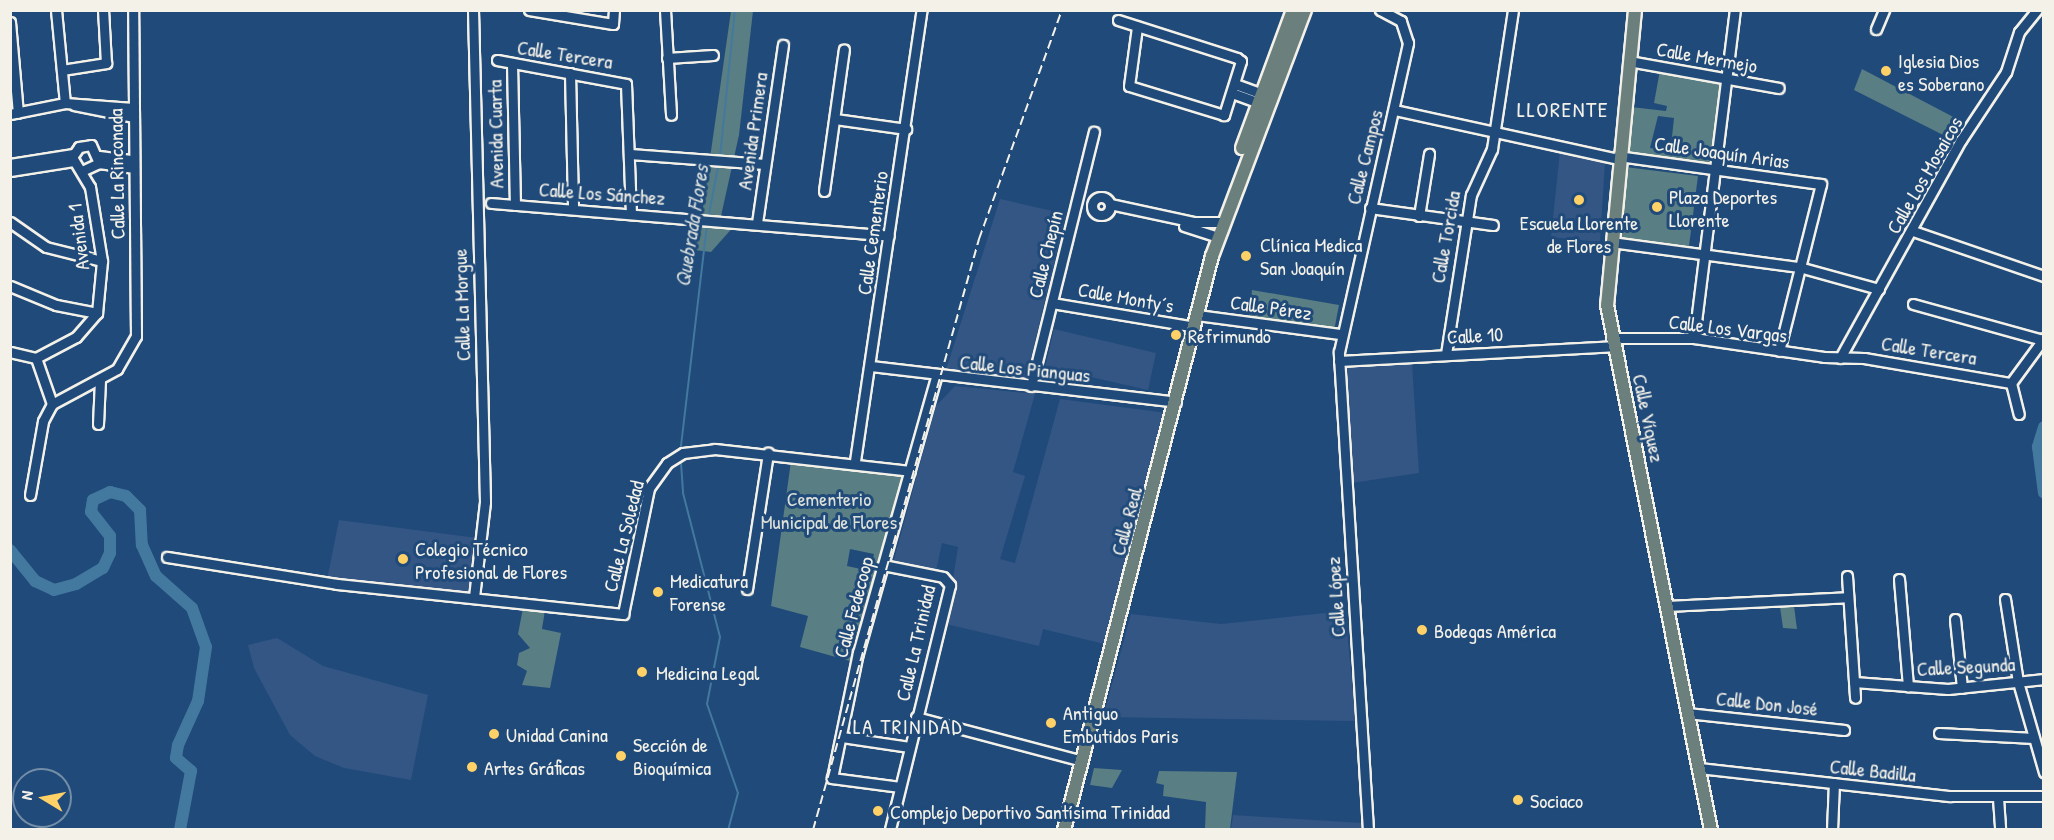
<!DOCTYPE html>
<html>
<head>
<meta charset="utf-8">
<style>
  body { margin:0 }
  #map { position:relative; width:2054px; height:840px; overflow:hidden; background:#1f4a7a; font-family:"Patrick Hand",sans-serif }
  div>[style] { position:absolute }
  [style*='--x'] { left:calc(var(--x)*1px); top:calc(var(--y)*1px); width:calc(var(--w)*1px); rotate:calc(var(--a)*1deg) }
  .built>* { inset:0; background:#345685 }
  .green>* { inset:0; background:#597e83 }
  .stream>* { height:2px; margin:-1px; padding:0 1px; transform-origin:1px; border-radius:1px; background:#43799f }
  .river>* { height:12px; margin:-6px; padding:0 6px; transform-origin:6px; border-radius:6px; background:#43799f }
  .roads { filter:drop-shadow(2px 0 #f4f1e8) drop-shadow(-2px 0 #f4f1e8) drop-shadow(0 2px #f4f1e8) drop-shadow(0 -2px #f4f1e8) }
  .minor>* { height:9px; margin:-4.5px; padding:0 4.5px; transform-origin:4.5px; border-radius:4.5px; background:#1f4a7a }
  .minor>.ring { margin:-4.5px; padding:0; box-sizing:content-box; background:none; border:9px solid #1f4a7a; border-radius:50% }
  .major>* { height:12px; margin:-6px; padding:0 6px; transform-origin:6px; border-radius:6px; background:#6b7f7c }
  .rail>* { height:2px; margin-top:-1px; transform-origin:0; background:repeating-linear-gradient(90deg,#f4f1e8 0 9px,transparent 0 13.5px) }
  .dots>* { width:16px; height:16px; translate:-50% -50%; box-sizing:border-box; border:3px solid #1f4a7a; border-radius:50% }
  span { translate:-50% -50%; white-space:nowrap; text-align:center; line-height:1.15; -webkit-text-stroke:6px #1f4a7a; paint-order:stroke }
  .street-label { font-size:20px; color:#f4f1e8 }
  .poi-label { font-size:20px; color:#f4f1e8 }
  .left { translate:0 -50%; text-align:left }
  .park-label { font-size:20px; color:#dde0d9 }
  .water-label { font-size:21px; color:#d9dfdd; font-style:italic }
  .neighbourhood-label { font-size:21px; color:#f4f1e8; letter-spacing:1.5px }
  .quarter-label { font-size:22px; color:#f4f1e8; letter-spacing:1.5px }
  .frame { position:absolute; inset:0; border:12px solid #f4f1e8; pointer-events:none }
  .north { position:absolute; left:12px; top:768px; width:60px; height:60px; box-sizing:border-box; background:#1f4a7a; border:2px solid #748da6; border-radius:50%; rotate:280deg; font-size:16px; font-weight:700; line-height:24px; text-align:center; color:#f4f1e8 }
  .north::after { content:''; display:block; margin:auto; width:21px; height:27px; background:#ffd166; clip-path:polygon(50% 0,100% 100%,50% 72%,0 100%) }
</style>
</head>
<body>
<div id="map">
  <div class="built">
    <div style="clip-path:polygon(1560px 151px,1605px 162px,1600px 242px,1551px 237px)"></div>
    <div style="clip-path:polygon(1000px 199px,1066px 214px,1025px 382px,945px 373px)"></div>
    <div style="clip-path:polygon(1054px 329px,1156px 353px,1148px 390px,1069px 372px,1067px 377px,1044px 372px)"></div>
    <div style="clip-path:polygon(1412px 363px,1419px 473px,1351px 483px,1346px 366px)"></div>
    <div style="clip-path:polygon(955px 386px,1035px 394px,1013px 472px,1025px 476px,1000px 559px,1015px 563px,1060px 399px,1167px 413px,1104px 644px,1043px 629px,1039px 646px,946px 624px,958px 547px,942px 543px,936px 571px,893px 563px,936px 406px)"></div>
    <div style="clip-path:polygon(339px 520px,477px 538px,468px 592px,327px 580px)"></div>
    <div style="clip-path:polygon(1345px 611px,1356px 721px,1103px 717px,1131px 614px,1221px 624px)"></div>
    <div style="clip-path:polygon(277px 638px,323px 666px,428px 695px,411px 780px,344px 768px,315px 756px,290px 735px,254px 668px,248px 645px)"></div>
    <div style="clip-path:polygon(1233px 815px,1362px 823px,1362px 829px,1231px 830px)"></div>
  </div>
  <div class="green">
    <div style="clip-path:polygon(731px 11px,753px 11px,739px 135px,721px 216px,702px 214px)"></div>
    <div style="clip-path:polygon(1862px 69px,1961px 121px,1953px 140px,1854px 90px)"></div>
    <div style="clip-path:polygon(evenodd,1660px 70px,1723px 82px,1710px 164px,1627px 152px,1631px 107px,1666px 111px,1667px 106px,1654px 103px,1660px 70px,1658px 116px,1674px 118px,1671px 146px,1677px 151px,1650px 148px,1658px 116px)"></div>
    <div style="clip-path:polygon(1625px 167px,1698px 176px,1689px 246px,1618px 237px)"></div>
    <div style="clip-path:polygon(700px 224px,735px 225px,711px 252px,694px 250px)"></div>
    <div style="clip-path:polygon(1252px 290px,1339px 305px,1334px 331px,1249px 318px)"></div>
    <div style="clip-path:polygon(evenodd,791px 461px,903px 476px,850px 661px,800px 647px,808px 616px,771px 606px,791px 461px,850px 549px,874px 554px,870px 571px,847px 566px,850px 549px)"></div>
    <div style="clip-path:polygon(1794px 606px,1797px 629px,1783px 628px,1780px 607px)"></div>
    <div style="clip-path:polygon(523px 608px,545px 610px,542px 629px,561px 633px,550px 688px,522px 685px,527px 671px,517px 665px,519px 653px,530px 648px,518px 634px)"></div>
    <div style="clip-path:polygon(1094px 768px,1122px 770px,1112px 788px,1090px 785px)"></div>
    <div style="clip-path:polygon(1159px 771px,1237px 772px,1230px 829px,1205px 829px,1206px 802px,1163px 796px,1164px 785px,1156px 783px)"></div>
  </div>
  <div class="stream">
    <div style="--x:720;--y:157;--w:148;--a:-84.2"></div>
    <div style="--x:708;--y:219;--w:58;--a:-79.1"></div>
    <div style="--x:681;--y:446;--w:224;--a:-83.3"></div>
    <div style="--x:681;--y:463;--w:30;--a:86"></div>
    <div style="--x:683;--y:493;--w:149;--a:75.6"></div>
    <div style="--x:720;--y:637;--w:68;--a:101"></div>
    <div style="--x:707;--y:704;--w:94;--a:70.8"></div>
    <div style="--x:738;--y:793;--w:38;--a:105"></div>
  </div>
  <div class="river">
    <div style="--x:2044;--y:427;--w:21;--a:107"></div>
    <div style="--x:2038;--y:447;--w:46;--a:82.6"></div>
    <div style="--x:10;--y:550;--w:40;--a:51"></div>
    <div style="--x:35;--y:581;--w:21;--a:25"></div>
    <div style="--x:54;--y:590;--w:23;--a:-15"></div>
    <div style="--x:76;--y:584;--w:31;--a:-31"></div>
    <div style="--x:103;--y:568;--w:17;--a:-65"></div>
    <div style="--x:110;--y:553;--w:17;--a:-90"></div>
    <div style="--x:110;--y:536;--w:31;--a:-128"></div>
    <div style="--x:91;--y:512;--w:12;--a:-81"></div>
    <div style="--x:93;--y:500;--w:19;--a:-25"></div>
    <div style="--x:110;--y:492;--w:16;--a:14"></div>
    <div style="--x:126;--y:496;--w:20;--a:45"></div>
    <div style="--x:140;--y:510;--w:35;--a:87"></div>
    <div style="--x:142;--y:545;--w:34;--a:66"></div>
    <div style="--x:156;--y:576;--w:48;--a:41.6"></div>
    <div style="--x:192;--y:608;--w:41;--a:70.3"></div>
    <div style="--x:206;--y:647;--w:55;--a:98.4"></div>
    <div style="--x:198;--y:701;--w:48;--a:114.4"></div>
    <div style="--x:178;--y:745;--w:13;--a:99"></div>
    <div style="--x:176;--y:758;--w:20;--a:41"></div>
    <div style="--x:191;--y:771;--w:60;--a:100.6"></div>
  </div>
  <div class="roads">
    <div class="minor">
      <div style="--x:56;--y:10;--w:93;--a:84.5"></div>
      <div style="--x:473;--y:10;--w:492;--a:88.6"></div>
      <div style="--x:485;--y:502;--w:96;--a:96.6"></div>
      <div style="--x:529;--y:10;--w:85;--a:9.5"></div>
      <div style="--x:613;--y:24;--w:14;--a:-86"></div>
      <div style="--x:665;--y:10;--w:105;--a:86.7"></div>
      <div style="--x:1118;--y:20;--w:125;--a:17.7"></div>
      <div style="--x:1237;--y:58;--w:5;--a:37"></div>
      <div style="--x:1241;--y:61;--w:57;--a:107.5"></div>
      <div style="--x:1224;--y:115;--w:99;--a:-163"></div>
      <div style="--x:1129;--y:86;--w:60;--a:-82.3"></div>
      <div style="--x:10;--y:22;--w:91;--a:85"></div>
      <div style="--x:1876;--y:29;--w:21;--a:-67"></div>
      <div style="--x:667;--y:58;--w:46;--a:-3.7"></div>
      <div style="--x:497;--y:60;--w:131;--a:10.5"></div>
      <div style="--x:626;--y:84;--w:130;--a:87.8"></div>
      <div style="--x:1629;--y:61;--w:152;--a:10.2"></div>
      <div style="--x:512;--y:63;--w:142;--a:88.8"></div>
      <div style="--x:62;--y:70;--w:45;--a:-9"></div>
      <div style="--x:106;--y:63;--w:53;--a:-93.2"></div>
      <div style="--x:570;--y:73;--w:136;--a:88.7"></div>
      <div style="--x:1235;--y:84;--w:27;--a:20"></div>
      <div style="--x:1232;--y:93;--w:27;--a:20"></div>
      <div style="--x:74;--y:105;--w:60;--a:11.5"></div>
      <div style="--x:1395;--y:110;--w:227;--a:12.4"></div>
      <div style="--x:10;--y:114;--w:56;--a:-11.3"></div>
      <div style="--x:65;--y:103;--w:68;--a:4.2"></div>
      <div style="--x:835;--y:119;--w:72;--a:8"></div>
      <div style="--x:630;--y:154;--w:135;--a:4.2"></div>
      <div style="--x:99;--y:156;--w:34;--a:7"></div>
      <div style="--x:1618;--y:156;--w:205;--a:7.9"></div>
      <div style="--x:1821;--y:184;--w:172;--a:104.1"></div>
      <div style="--x:99;--y:163;--w:34;--a:8"></div>
      <div style="--x:10;--y:164;--w:64;--a:-9"></div>
      <div style="--x:10;--y:171;--w:64;--a:-9"></div>
      <div style="--x:824;--y:191;--w:143;--a:-82"></div>
      <div class="ring" style="left:1092px;top:197px;width:9px;height:9px"></div>
      <div style="--x:491;--y:203;--w:399;--a:4.7"></div>
      <div style="--x:1110;--y:204;--w:85;--a:12.2"></div>
      <div style="--x:1193;--y:222;--w:30;--a:0"></div>
      <div style="--x:1370;--y:208;--w:124;--a:7.9"></div>
      <div style="--x:1419;--y:216;--w:63;--a:-80.8"></div>
      <div style="--x:10;--y:222;--w:44;--a:34.8"></div>
      <div style="--x:46;--y:247;--w:58;--a:14"></div>
      <div style="--x:757;--y:223;--w:180;--a:-81.7"></div>
      <div style="--x:1184;--y:226;--w:35;--a:18"></div>
      <div style="--x:1913;--y:231;--w:139;--a:19"></div>
      <div style="--x:1611;--y:242;--w:190;--a:7.6"></div>
      <div style="--x:1799;--y:267;--w:83;--a:15.4"></div>
      <div style="--x:10;--y:286;--w:50;--a:22.4"></div>
      <div style="--x:56;--y:305;--w:42;--a:11"></div>
      <div style="--x:1052;--y:303;--w:145;--a:9.5"></div>
      <div style="--x:1913;--y:304;--w:135;--a:15.5"></div>
      <div style="--x:1197;--y:315;--w:144;--a:7.6"></div>
      <div style="--x:1611;--y:338;--w:83;--a:0"></div>
      <div style="--x:1694;--y:338;--w:131;--a:8.3"></div>
      <div style="--x:1824;--y:357;--w:40;--a:1.4"></div>
      <div style="--x:1864;--y:358;--w:149;--a:9.7"></div>
      <div style="--x:1694;--y:338;--w:331;--a:-82.9"></div>
      <div style="--x:10;--y:352;--w:27;--a:13"></div>
      <div style="--x:1446;--y:354;--w:161;--a:-81.1"></div>
      <div style="--x:1471;--y:195;--w:51;--a:-65.5"></div>
      <div style="--x:1492;--y:149;--w:141;--a:-81.4"></div>
      <div style="--x:36;--y:358;--w:45;--a:-27.7"></div>
      <div style="--x:76;--y:337;--w:32;--a:-49"></div>
      <div style="--x:97;--y:313;--w:52;--a:-84.5"></div>
      <div style="--x:102;--y:261;--w:75;--a:-99.2"></div>
      <div style="--x:90;--y:187;--w:35;--a:-121"></div>
      <div style="--x:72;--y:157;--w:12;--a:-55"></div>
      <div style="--x:79;--y:147;--w:12;--a:-9"></div>
      <div style="--x:91;--y:145;--w:20;--a:66"></div>
      <div style="--x:99;--y:163;--w:19;--a:155"></div>
      <div style="--x:36;--y:358;--w:49;--a:70.8"></div>
      <div style="--x:1840;--y:358;--w:249;--a:-61"></div>
      <div style="--x:1961;--y:140;--w:82;--a:-56.5"></div>
      <div style="--x:2006;--y:72;--w:42;--a:-72"></div>
      <div style="--x:2019;--y:32;--w:28;--a:-51"></div>
      <div style="--x:1339;--y:361;--w:274;--a:-3.1"></div>
      <div style="--x:871;--y:366;--w:307;--a:6.7"></div>
      <div style="--x:2011;--y:383;--w:56;--a:-53.7"></div>
      <div style="--x:2011;--y:383;--w:32;--a:76"></div>
      <div style="--x:1031;--y:386;--w:262;--a:-76.1"></div>
      <div style="--x:98;--y:424;--w:44;--a:-87.4"></div>
      <div style="--x:855;--y:461;--w:456;--a:-81.6"></div>
      <div style="--x:30;--y:495;--w:75;--a:-80"></div>
      <div style="--x:43;--y:421;--w:19;--a:-62"></div>
      <div style="--x:52;--y:404;--w:74;--a:-28.3"></div>
      <div style="--x:117;--y:369;--w:38;--a:-60"></div>
      <div style="--x:136;--y:336;--w:326;--a:-90.5"></div>
      <div style="--x:167;--y:557;--w:172;--a:9"></div>
      <div style="--x:337;--y:584;--w:288;--a:6"></div>
      <div style="--x:623;--y:614;--w:129;--a:-78.3"></div>
      <div style="--x:649;--y:488;--w:31;--a:-54"></div>
      <div style="--x:667;--y:463;--w:19;--a:-32"></div>
      <div style="--x:683;--y:453;--w:32;--a:-7"></div>
      <div style="--x:715;--y:449;--w:196;--a:6.4"></div>
      <div style="--x:883;--y:565;--w:61;--a:11.3"></div>
      <div style="--x:943;--y:577;--w:11;--a:49"></div>
      <div style="--x:950;--y:585;--w:252;--a:103.8"></div>
      <div style="--x:1847;--y:576;--w:122;--a:86.2"></div>
      <div style="--x:1899;--y:579;--w:108;--a:85.2"></div>
      <div style="--x:747;--y:589;--w:138;--a:-81.2"></div>
      <div style="--x:2005;--y:599;--w:84;--a:81.1"></div>
      <div style="--x:2018;--y:682;--w:94;--a:73.9"></div>
      <div style="--x:1666;--y:606;--w:182;--a:-2.8"></div>
      <div style="--x:1955;--y:619;--w:69;--a:84.2"></div>
      <div style="--x:1854;--y:682;--w:94;--a:4.3"></div>
      <div style="--x:1948;--y:689;--w:97;--a:-5.9"></div>
      <div style="--x:1687;--y:713;--w:158;--a:6.2"></div>
      <div style="--x:916;--y:717;--w:172;--a:14.8"></div>
      <div style="--x:1939;--y:733;--w:95;--a:3"></div>
      <div style="--x:842;--y:737;--w:68;--a:8.5"></div>
      <div style="--x:1699;--y:768;--w:253;--a:6.4"></div>
      <div style="--x:1950;--y:796;--w:94;--a:0"></div>
      <div style="--x:900;--y:787;--w:69;--a:-172.5"></div>
      <div style="--x:832;--y:778;--w:128;--a:-78.3"></div>
      <div style="--x:858;--y:653;--w:287;--a:-74.2"></div>
      <div style="--x:1998;--y:798;--w:32;--a:86"></div>
      <div style="--x:1368;--y:830;--w:479;--a:-93.5"></div>
      <div style="--x:1339;--y:352;--w:317;--a:-77.4"></div>
      <div style="--x:1408;--y:43;--w:23;--a:-108"></div>
      <div style="--x:1401;--y:21;--w:24;--a:-152"></div>
      <div style="--x:1832;--y:830;--w:47;--a:-87.6"></div>
    </div>
    <div class="major">
      <div style="--x:1635;--y:10;--w:296;--a:95.4"></div>
      <div style="--x:1607;--y:305;--w:535;--a:78.8"></div>
      <div style="--x:1242;--y:148;--w:147;--a:-69.7"></div>
      <div style="--x:1064;--y:830;--w:593;--a:-75.54"></div>
      <div style="--x:1212;--y:256;--w:263;--a:-69.3"></div>
    </div>
  </div>
  <div class="rail">
    <div style="--x:813;--y:830;--w:614;--a:-74.31"></div>
    <div style="--x:979;--y:239;--w:244;--a:-70.1"></div>
  </div>
  <div class="dots">
    <div style="left:1886px;top:71px;background:#ffd166"></div>
    <div style="left:1579px;top:200px;background:#ffd166"></div>
    <div style="left:1657px;top:207px;background:#ffd166"></div>
    <div style="left:1246px;top:256px;background:#ffd166"></div>
    <div style="left:1176px;top:335px;background:#ffd166"></div>
    <div style="left:403px;top:559px;background:#ffd166"></div>
    <div style="left:658px;top:592px;background:#ffd166"></div>
    <div style="left:1422px;top:630px;background:#ffd166"></div>
    <div style="left:642px;top:672px;background:#ffd166"></div>
    <div style="left:1051px;top:723px;background:#ffd166"></div>
    <div style="left:494px;top:734px;background:#ffd166"></div>
    <div style="left:621px;top:756px;background:#ffd166"></div>
    <div style="left:472px;top:767px;background:#ffd166"></div>
    <div style="left:1518px;top:800px;background:#ffd166"></div>
    <div style="left:878px;top:811px;background:#ffd166"></div>
  </div>
  <div class="street-label">
    <span style="left:565px;top:54px;rotate:9deg">Calle Tercera</span>
    <span style="left:1707px;top:57px;rotate:10deg">Calle Mermejo</span>
    <span style="left:752px;top:131px;rotate:-82deg">Avenida Primera</span>
    <span style="left:495px;top:134px;rotate:-91deg">Avenida Cuarta</span>
    <span style="left:1722px;top:152px;rotate:8deg">Calle Joaquín Arias</span>
    <span style="left:1364px;top:157px;rotate:-76deg">Calle Campos</span>
    <span style="left:116px;top:174px;rotate:-91deg">Calle La Rinconada</span>
    <span style="left:1924px;top:175px;rotate:-60deg">Calle Los Mosaicos</span>
    <span style="left:602px;top:193px;rotate:4deg">Calle Los Sánchez</span>
    <span style="left:872px;top:233px;rotate:-82deg">Calle Cementerio</span>
    <span style="left:78px;top:237px;rotate:-97deg">Avenida 1</span>
    <span style="left:1445px;top:237px;rotate:-80deg">Calle Torcida</span>
    <span style="left:1045px;top:254px;rotate:-76deg">Calle Chepín</span>
    <span style="left:1126px;top:297px;rotate:10deg">Calle Monty´s</span>
    <span style="left:461px;top:305px;rotate:-92deg">Calle La Morgue</span>
    <span style="left:1271px;top:307px;rotate:8deg">Calle Pérez</span>
    <span style="left:1728px;top:328px;rotate:7deg">Calle Los Vargas</span>
    <span style="left:1475px;top:335px;rotate:-3deg">Calle 10</span>
    <span style="left:1929px;top:350px;rotate:9deg">Calle Tercera</span>
    <span style="left:1025px;top:368px;rotate:6deg">Calle Los Pianguas</span>
    <span style="left:1649px;top:418px;rotate:78deg">Calle Víquez</span>
    <span style="left:1126px;top:521px;rotate:-75deg">Calle Real</span>
    <span style="left:623px;top:536px;rotate:-76deg">Calle La Soledad</span>
    <span style="left:1335px;top:597px;rotate:-94deg">Calle López</span>
    <span style="left:853px;top:607px;rotate:-75deg">Calle Fedecoop</span>
    <span style="left:915px;top:643px;rotate:-77deg">Calle La Trinidad</span>
    <span style="left:1966px;top:666px;rotate:-3deg">Calle Segunda</span>
    <span style="left:1767px;top:703px;rotate:6deg">Calle Don José</span>
    <span style="left:1873px;top:770px;rotate:6deg">Calle Badilla</span>
  </div>
  <div class="poi-label">
    <span class="left" style="left:1898px;top:72px">Iglesia Dios<br>es Soberano</span>
    <span class="left" style="left:1669px;top:208px">Plaza Deportes<br>Llorente</span>
    <span style="left:1579px;top:234px">Escuela Llorente<br>de Flores</span>
    <span class="left" style="left:1260px;top:256px">Clínica Medica<br>San Joaquín</span>
    <span class="left" style="left:1188px;top:335px">Refrimundo</span>
    <span class="left" style="left:415px;top:560px">Colegio Técnico<br>Profesional de Flores</span>
    <span class="left" style="left:670px;top:592px">Medicatura<br>Forense</span>
    <span class="left" style="left:1434px;top:630px">Bodegas América</span>
    <span class="left" style="left:656px;top:672px">Medicina Legal</span>
    <span class="left" style="left:1063px;top:724px">Antiguo<br>Embutidos Paris</span>
    <span class="left" style="left:506px;top:734px">Unidad Canina</span>
    <span class="left" style="left:633px;top:756px">Sección de<br>Bioquímica</span>
    <span class="left" style="left:484px;top:767px">Artes Gráficas</span>
    <span class="left" style="left:1530px;top:800px">Sociaco</span>
    <span class="left" style="left:890px;top:811px">Complejo Deportivo Santísima Trinidad</span>
  </div>
  <div class="park-label">
    <span style="left:829px;top:510px">Cementerio<br>Municipal de Flores</span>
  </div>
  <div class="water-label">
    <span style="left:692px;top:226px;rotate:-81deg">Quebrada Flores</span>
  </div>
  <div class="neighbourhood-label">
    <span style="left:908px;top:727px">LA TRINIDAD</span>
  </div>
  <div class="quarter-label">
    <span style="left:1563px;top:110px">LLORENTE</span>
  </div>
  <div class="frame"></div>
  <div class="north">N</div>
</div>
</body>
</html>
